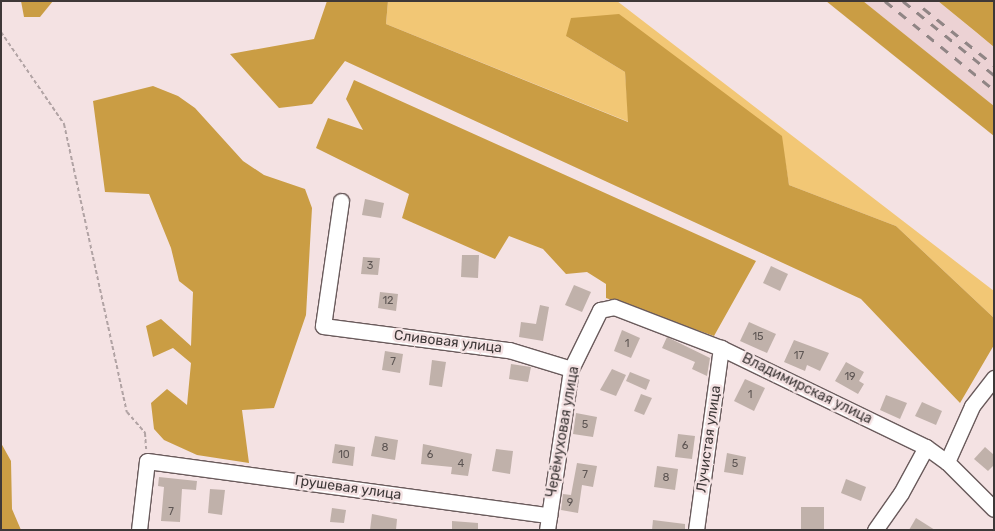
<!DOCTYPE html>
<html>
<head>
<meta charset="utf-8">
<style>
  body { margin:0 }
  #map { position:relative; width:995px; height:531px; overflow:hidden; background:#f4e2e3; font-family:Rubik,sans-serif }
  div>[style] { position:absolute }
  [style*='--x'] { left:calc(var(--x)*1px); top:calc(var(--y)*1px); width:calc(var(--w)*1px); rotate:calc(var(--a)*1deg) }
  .built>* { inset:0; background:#ecd2d4 }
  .green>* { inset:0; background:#f2c775 }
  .forest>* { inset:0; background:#ca9d44 }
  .building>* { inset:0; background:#c0b1aa }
  .path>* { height:2px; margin-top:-1px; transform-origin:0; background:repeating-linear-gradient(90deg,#b1a3a4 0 4px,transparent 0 6.5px) }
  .roads { filter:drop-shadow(1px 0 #6a5b5c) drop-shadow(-1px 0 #6a5b5c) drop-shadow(0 1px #6a5b5c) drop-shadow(0 -1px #6a5b5c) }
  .minor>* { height:15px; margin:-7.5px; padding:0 7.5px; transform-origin:7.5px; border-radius:7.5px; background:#fff }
  .rail>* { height:3px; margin-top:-1.5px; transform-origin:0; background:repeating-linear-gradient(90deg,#908585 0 9px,transparent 0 18px) }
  span { translate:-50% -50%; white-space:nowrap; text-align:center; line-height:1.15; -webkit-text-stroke:5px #f4e2e3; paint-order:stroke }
  .number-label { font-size:11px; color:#5e5654 }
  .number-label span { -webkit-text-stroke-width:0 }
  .street-label { font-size:14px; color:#3e3838 }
  .frame { position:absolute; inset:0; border:2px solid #3e3838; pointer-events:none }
</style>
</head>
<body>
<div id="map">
  <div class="built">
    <div style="clip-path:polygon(863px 1px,938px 1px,994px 47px,994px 106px)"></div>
  </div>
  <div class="green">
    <div style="clip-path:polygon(388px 1px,617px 1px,994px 291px,994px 318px,896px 226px,789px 185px,781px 136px,566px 36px,625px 72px,629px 122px,386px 24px)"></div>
  </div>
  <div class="forest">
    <div style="clip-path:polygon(21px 1px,53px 1px,40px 17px,24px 17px)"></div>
    <div style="clip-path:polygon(327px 1px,388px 1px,386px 24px,628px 122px,625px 72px,566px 36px,571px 18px,619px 14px,782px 136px,789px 185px,896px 226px,994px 318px,994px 345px,960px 403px,861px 299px,345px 61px,312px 104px,279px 108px,230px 54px,314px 39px)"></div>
    <div style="clip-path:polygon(826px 1px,863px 1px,994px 106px,994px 136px)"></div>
    <div style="clip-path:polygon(938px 1px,994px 1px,994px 47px,976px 32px)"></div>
    <div style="clip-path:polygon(354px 80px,756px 261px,714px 336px,606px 298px,606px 284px,587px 272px,566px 274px,543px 249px,509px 236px,495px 259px,402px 218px,409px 194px,316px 148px,328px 118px,363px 130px,346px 99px)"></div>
    <div style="clip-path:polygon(153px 86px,178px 96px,195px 108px,243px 161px,264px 175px,305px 189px,312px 208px,306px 315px,274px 408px,242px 410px,249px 463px,197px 455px,164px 440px,154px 429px,151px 403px,167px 389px,187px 405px,191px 363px,173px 348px,153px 357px,146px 326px,161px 319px,191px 346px,193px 292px,179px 281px,171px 248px,149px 194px,105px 192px,93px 101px)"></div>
    <div style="clip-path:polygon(1px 443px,11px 461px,12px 509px,21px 530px,1px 530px)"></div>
  </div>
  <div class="building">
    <div style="clip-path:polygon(365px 199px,384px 203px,381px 218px,362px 215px)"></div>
    <div style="clip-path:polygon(462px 255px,479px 255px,478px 278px,461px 277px)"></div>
    <div style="clip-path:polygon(363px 257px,380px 258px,378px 275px,361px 274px)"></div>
    <div style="clip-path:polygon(771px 266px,788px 274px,780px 291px,763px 283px)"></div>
    <div style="clip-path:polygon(574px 285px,591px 292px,582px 312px,565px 305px)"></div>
    <div style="clip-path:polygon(380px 292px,398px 294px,396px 311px,378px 308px)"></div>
    <div style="clip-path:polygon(540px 305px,549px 307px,543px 341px,519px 337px,521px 322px,536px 324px)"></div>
    <div style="clip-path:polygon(749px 322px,776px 334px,767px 353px,740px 341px)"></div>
    <div style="clip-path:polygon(622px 330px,640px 338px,631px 358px,614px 351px)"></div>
    <div style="clip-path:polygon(667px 337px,710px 358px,707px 376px,692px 369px,695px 362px,662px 348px)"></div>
    <div style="clip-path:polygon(794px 340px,829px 353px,820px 371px,807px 365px,805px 371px,784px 362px)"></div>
    <div style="clip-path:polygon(385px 351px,403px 354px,400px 373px,382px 370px)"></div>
    <div style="clip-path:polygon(432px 360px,446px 362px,442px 387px,429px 385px)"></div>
    <div style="clip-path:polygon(846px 362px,864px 372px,859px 381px,864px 384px,858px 394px,835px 381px)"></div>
    <div style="clip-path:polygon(511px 364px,531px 367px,528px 382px,509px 379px)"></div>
    <div style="clip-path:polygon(612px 369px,626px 375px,616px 396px,600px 390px)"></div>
    <div style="clip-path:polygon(630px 372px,650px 380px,646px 390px,626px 381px)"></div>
    <div style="clip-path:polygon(745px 379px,765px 388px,754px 411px,734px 401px)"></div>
    <div style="clip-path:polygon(641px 394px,652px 398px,644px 415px,634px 411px)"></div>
    <div style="clip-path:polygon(886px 395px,907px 403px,900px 419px,880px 410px)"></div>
    <div style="clip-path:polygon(922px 402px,942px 411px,936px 425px,915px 416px)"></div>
    <div style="clip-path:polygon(576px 413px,597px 417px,593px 437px,573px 434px)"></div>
    <div style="clip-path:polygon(678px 434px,695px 436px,692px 459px,675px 457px)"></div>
    <div style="clip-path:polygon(375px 436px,398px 440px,395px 460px,371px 456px)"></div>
    <div style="clip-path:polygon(335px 444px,355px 447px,353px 466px,332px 463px)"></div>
    <div style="clip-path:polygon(423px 444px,472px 454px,468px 476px,451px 474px,452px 467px,421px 464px)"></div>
    <div style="clip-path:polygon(985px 447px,994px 455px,994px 465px,988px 471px,974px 459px)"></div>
    <div style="clip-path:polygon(496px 449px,513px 451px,510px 474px,492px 471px)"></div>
    <div style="clip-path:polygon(727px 453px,746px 457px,743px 475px,724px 472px)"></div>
    <div style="clip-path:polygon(577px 463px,597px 466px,593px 487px,582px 485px,578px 513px,561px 510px,563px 494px,571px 495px)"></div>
    <div style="clip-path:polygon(657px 466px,678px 469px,675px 490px,654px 487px)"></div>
    <div style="clip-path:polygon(159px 477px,197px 481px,196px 490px,182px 489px,180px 522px,161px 521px,164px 487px,158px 486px)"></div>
    <div style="clip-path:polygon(846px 479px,866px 487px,861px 501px,841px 493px)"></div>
    <div style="clip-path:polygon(210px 489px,225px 490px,222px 515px,208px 513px)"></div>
    <div style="clip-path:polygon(801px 507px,824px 507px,824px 530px,801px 530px)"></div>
    <div style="clip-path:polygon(332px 508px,346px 510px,344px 523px,330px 522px)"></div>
    <div style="clip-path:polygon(372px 514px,397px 519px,396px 530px,370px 530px)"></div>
    <div style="clip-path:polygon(916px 518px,935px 530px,909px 530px)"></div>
    <div style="clip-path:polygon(653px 520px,685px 524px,685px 530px,652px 530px)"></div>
    <div style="clip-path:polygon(452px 521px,478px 523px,478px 530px,452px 530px)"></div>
  </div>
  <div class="path">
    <div style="--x:1;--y:32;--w:112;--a:55.6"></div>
    <div style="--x:64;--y:124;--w:295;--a:77.7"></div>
    <div style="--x:127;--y:412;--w:28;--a:49"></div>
    <div style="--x:145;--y:433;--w:16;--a:86"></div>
  </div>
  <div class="roads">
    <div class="minor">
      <div style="--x:341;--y:201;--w:126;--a:98.2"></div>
      <div style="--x:323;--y:326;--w:188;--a:7.4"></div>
      <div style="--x:509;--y:350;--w:65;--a:17"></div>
      <div style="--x:947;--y:462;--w:61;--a:-65.9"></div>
      <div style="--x:972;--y:406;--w:36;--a:-52"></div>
      <div style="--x:139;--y:530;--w:69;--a:-83.4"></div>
      <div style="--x:147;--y:461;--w:406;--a:7.7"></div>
      <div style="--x:547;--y:530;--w:163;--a:-81.5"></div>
      <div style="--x:571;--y:369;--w:66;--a:-63.8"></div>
      <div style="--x:600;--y:310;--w:14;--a:-12"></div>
      <div style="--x:614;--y:307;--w:115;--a:21"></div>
      <div style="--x:721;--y:348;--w:228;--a:25.8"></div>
      <div style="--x:926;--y:447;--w:26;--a:36"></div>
      <div style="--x:947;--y:462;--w:66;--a:45"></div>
      <div style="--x:696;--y:530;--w:184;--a:-82.2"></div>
      <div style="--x:875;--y:530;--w:45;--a:-54.9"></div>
      <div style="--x:901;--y:493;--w:52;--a:-61.5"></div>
    </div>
  </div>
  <div class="rail">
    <div style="--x:885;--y:1;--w:141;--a:39.2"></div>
    <div style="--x:903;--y:1;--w:117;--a:39.1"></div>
    <div style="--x:923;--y:8;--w:91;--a:38.8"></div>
  </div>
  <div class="number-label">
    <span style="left:370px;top:266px">3</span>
    <span style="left:388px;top:301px">12</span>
    <span style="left:758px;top:337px">15</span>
    <span style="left:627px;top:344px">1</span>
    <span style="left:799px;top:356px">17</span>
    <span style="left:393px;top:362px">7</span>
    <span style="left:850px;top:377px">19</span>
    <span style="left:750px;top:395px">1</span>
    <span style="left:585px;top:425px">5</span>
    <span style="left:685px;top:446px">6</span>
    <span style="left:385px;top:448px">8</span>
    <span style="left:344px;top:455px">10</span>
    <span style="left:430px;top:455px">6</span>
    <span style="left:461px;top:464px">4</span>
    <span style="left:735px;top:464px">5</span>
    <span style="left:585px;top:475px">7</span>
    <span style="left:666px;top:478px">8</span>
    <span style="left:570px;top:503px">9</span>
    <span style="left:171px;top:512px">7</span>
  </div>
  <div class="street-label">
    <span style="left:448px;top:342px;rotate:7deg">Сливовая улица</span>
    <span style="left:807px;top:389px;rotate:26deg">Владимирская улица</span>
    <span style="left:563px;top:432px;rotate:-80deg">Черёмуховая улица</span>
    <span style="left:709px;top:439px;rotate:-82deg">Лучистая улица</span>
    <span style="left:348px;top:488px;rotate:8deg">Грушевая улица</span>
  </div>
  <div class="frame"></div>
</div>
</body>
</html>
